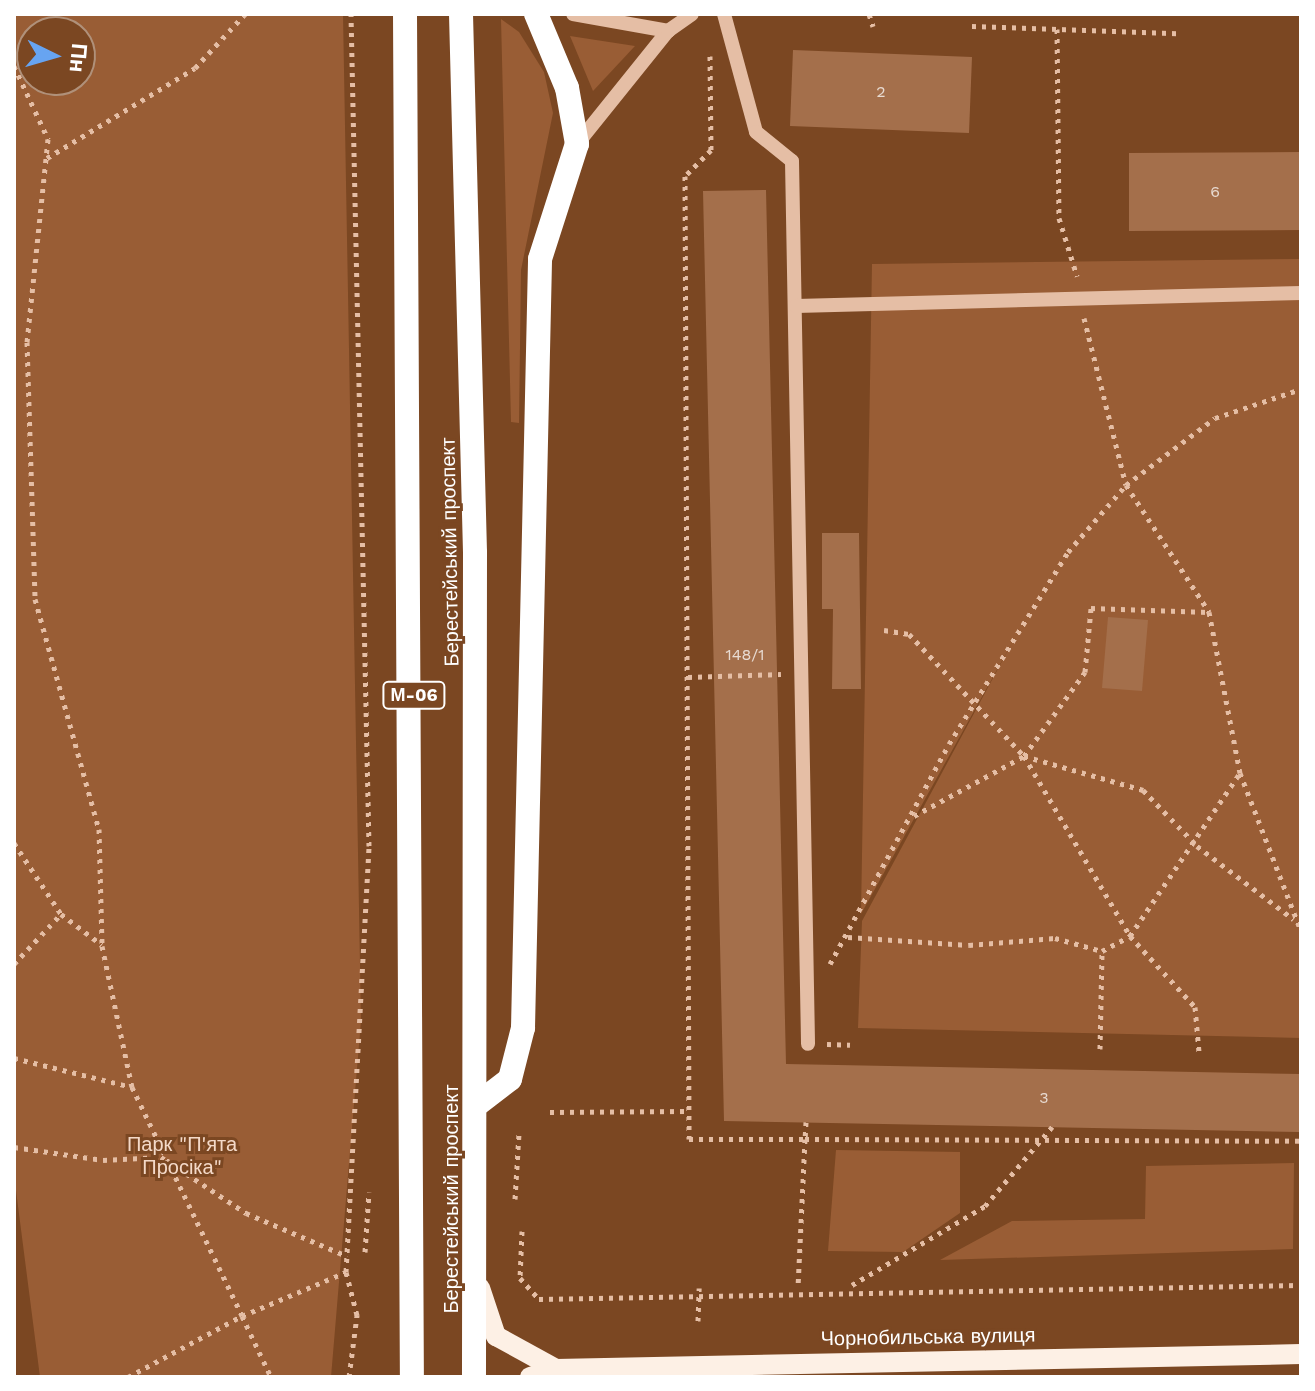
<!DOCTYPE html>
<html>
<head>
<meta charset="utf-8">
<style>
  body { margin:0 }
  #map { position:relative; width:1315px; height:1391px; overflow:hidden; background:#7b4722; font-family:"Work Sans",sans-serif }
  div>[style] { position:absolute }
  [style*='--x'] { left:calc(var(--x)*1px); top:calc(var(--y)*1px); width:calc(var(--w)*1px); rotate:calc(var(--a)*1deg) }
  .green>* { inset:0; background:#995d35 }
  .building>* { inset:0; background:#a46f4b }
  .path>* { height:5px; margin-top:-2.5px; transform-origin:0; background:repeating-linear-gradient(90deg,#e5bea5 0 4px,transparent 0 10px) }
  .minor>* { height:14px; margin:-7px; padding:0 7px; transform-origin:7px; border-radius:7px; background:#e5bea5 }
  .major>* { height:20px; margin:-10px; padding:0 10px; transform-origin:10px; border-radius:10px; background:#fdf0e5 }
  .highway>* { height:24px; margin:-12px; padding:0 12px; transform-origin:12px; border-radius:12px; background:#fff }
  span { translate:-50% -50%; white-space:nowrap; text-align:center; line-height:1.15; -webkit-text-stroke:6px #7b4722; paint-order:stroke }
  .number-label { font-size:16px; color:#e8dbd2 }
  .number-label span { -webkit-text-stroke-width:0 }
  .shield-label span { padding:2px 6px; background:#7b4722; border:2px solid; border-radius:6px; -webkit-text-stroke-width:0 }
  .shield-label { font-size:18px; color:#fff; font-weight:700 }
  .street-label { font-size:20px; color:#fff }
  .park-label { font-size:20px; color:#f4d9c8 }
  .frame { position:absolute; inset:0; border:16px solid #fff; pointer-events:none }
  .north { position:absolute; left:16px; top:16px; width:80px; height:80px; box-sizing:border-box; background:#7b4722; border:2px solid #b0917a; border-radius:50%; rotate:95deg; font-size:22px; font-weight:700; line-height:32px; text-align:center; color:#fff }
  .north::after { content:''; display:block; margin:auto; width:28px; height:36px; background:#67a4f1; clip-path:polygon(50% 0,100% 100%,50% 72%,0 100%) }
</style>
</head>
<body>
<div id="map">
  <div class="green">
    <div style="clip-path:polygon(evenodd,14px 14px,343px 14px,361px 1021px,331px 1377px,40px 1377px,14px 1175px,14px 14px,80px 32px,80px 80px,32px 80px,32px 32px,80px 32px)"></div>
    <div style="clip-path:polygon(501px 19px,519px 32px,544px 72px,553px 113px,521px 270px,519px 423px,511px 422px)"></div>
    <div style="clip-path:polygon(570px 36px,635px 46px,593px 91px)"></div>
    <div style="clip-path:polygon(1301px 259px,1301px 1038px,858px 1028px,862px 921px,1013px 641px,861px 914px,872px 264px)"></div>
    <div style="clip-path:polygon(836px 1150px,960px 1152px,960px 1213px,903px 1252px,828px 1251px)"></div>
    <div style="clip-path:polygon(1294px 1163px,1293px 1249px,940px 1260px,1012px 1221px,1145px 1219px,1146px 1166px)"></div>
  </div>
  <div class="building">
    <div style="clip-path:polygon(793px 50px,972px 57px,969px 133px,790px 126px)"></div>
    <div style="clip-path:polygon(1301px 152px,1301px 230px,1129px 231px,1129px 153px)"></div>
    <div style="clip-path:polygon(766px 190px,786px 1064px,1300px 1074px,1299px 1132px,724px 1121px,703px 191px)"></div>
    <div style="clip-path:polygon(822px 533px,859px 533px,861px 689px,832px 689px,833px 609px,822px 609px)"></div>
    <div style="clip-path:polygon(1108px 617px,1148px 620px,1142px 691px,1102px 688px)"></div>
  </div>
  <div class="path">
    <div style="--x:869;--y:14;--w:13;--a:72"></div>
    <div style="--x:972;--y:26;--w:205;--a:2"></div>
    <div style="--x:1057;--y:29;--w:189;--a:89.4"></div>
    <div style="--x:1059;--y:218;--w:61;--a:72.8"></div>
    <div style="--x:710;--y:56;--w:94;--a:89.4"></div>
    <div style="--x:711;--y:150;--w:37;--a:135"></div>
    <div style="--x:685;--y:176;--w:963;--a:89.76"></div>
    <div style="--x:689;--y:1139;--w:116;--a:0"></div>
    <div style="--x:805;--y:1139;--w:147;--a:92.7"></div>
    <div style="--x:14;--y:66;--w:81;--a:65"></div>
    <div style="--x:48;--y:139;--w:204;--a:95.9"></div>
    <div style="--x:27;--y:342;--w:257;--a:88.2"></div>
    <div style="--x:35;--y:599;--w:239;--a:74.5"></div>
    <div style="--x:99;--y:829;--w:117;--a:88.5"></div>
    <div style="--x:102;--y:946;--w:144;--a:78"></div>
    <div style="--x:132;--y:1087;--w:254;--a:64.3"></div>
    <div style="--x:242;--y:1316;--w:113;--a:-22.9"></div>
    <div style="--x:47;--y:158;--w:173;--a:-31.3"></div>
    <div style="--x:195;--y:68;--w:74;--a:-47.2"></div>
    <div style="--x:1084;--y:318;--w:172;--a:75.9"></div>
    <div style="--x:1126;--y:485;--w:152;--a:56.8"></div>
    <div style="--x:1209;--y:612;--w:164;--a:79.1"></div>
    <div style="--x:1240;--y:773;--w:169;--a:68.9"></div>
    <div style="--x:884;--y:630;--w:25;--a:9"></div>
    <div style="--x:909;--y:634;--w:168;--a:46.7"></div>
    <div style="--x:1024;--y:756;--w:209;--a:59.5"></div>
    <div style="--x:1130;--y:936;--w:96;--a:47.5"></div>
    <div style="--x:1195;--y:1007;--w:45;--a:84.9"></div>
    <div style="--x:688;--y:677;--w:93;--a:-1.8"></div>
    <div style="--x:1024;--y:756;--w:124;--a:15.9"></div>
    <div style="--x:1143;--y:790;--w:78;--a:46"></div>
    <div style="--x:1197;--y:846;--w:121;--a:37.2"></div>
    <div style="--x:914;--y:816;--w:125;--a:-28.6"></div>
    <div style="--x:1024;--y:756;--w:104;--a:-54"></div>
    <div style="--x:1085;--y:672;--w:64;--a:-84.6"></div>
    <div style="--x:1091;--y:608;--w:117;--a:2"></div>
    <div style="--x:14;--y:843;--w:85;--a:56.5"></div>
    <div style="--x:61;--y:914;--w:51;--a:37.1"></div>
    <div style="--x:848;--y:937;--w:121;--a:3.8"></div>
    <div style="--x:969;--y:945;--w:86;--a:-4.7"></div>
    <div style="--x:1055;--y:938;--w:49;--a:15.5"></div>
    <div style="--x:1102;--y:951;--w:32;--a:-28"></div>
    <div style="--x:1130;--y:936;--w:197;--a:-56"></div>
    <div style="--x:14;--y:964;--w:69;--a:-46.8"></div>
    <div style="--x:830;--y:964;--w:250;--a:-61.6"></div>
    <div style="--x:949;--y:744;--w:226;--a:-58.2"></div>
    <div style="--x:1068;--y:552;--w:89;--a:-49.1"></div>
    <div style="--x:1126;--y:485;--w:111;--a:-37"></div>
    <div style="--x:1215;--y:418;--w:91;--a:-18.6"></div>
    <div style="--x:827;--y:1044;--w:23;--a:2"></div>
    <div style="--x:1100;--y:1049;--w:98;--a:-88.8"></div>
    <div style="--x:14;--y:1058;--w:122;--a:13.8"></div>
    <div style="--x:550;--y:1112;--w:139;--a:-0.4"></div>
    <div style="--x:806;--y:1122;--w:17;--a:93"></div>
    <div style="--x:805;--y:1139;--w:496;--a:0.2"></div>
    <div style="--x:14;--y:1147;--w:90;--a:8.3"></div>
    <div style="--x:103;--y:1160;--w:58;--a:-3"></div>
    <div style="--x:161;--y:1157;--w:102;--a:33.4"></div>
    <div style="--x:246;--y:1213;--w:110;--a:23.1"></div>
    <div style="--x:515;--y:1199;--w:65;--a:-86.5"></div>
    <div style="--x:522;--y:1231;--w:47;--a:92.4"></div>
    <div style="--x:520;--y:1278;--w:28;--a:48"></div>
    <div style="--x:539;--y:1299;--w:762;--a:-1.05"></div>
    <div style="--x:365;--y:1252;--w:60;--a:-86.2"></div>
    <div style="--x:852;--y:1285;--w:155;--a:-30.7"></div>
    <div style="--x:985;--y:1206;--w:104;--a:-49.7"></div>
    <div style="--x:698;--y:1321;--w:33;--a:-88"></div>
    <div style="--x:128;--y:1377;--w:129;--a:-28.2"></div>
    <div style="--x:242;--y:1316;--w:68;--a:64.6"></div>
    <div style="--x:349;--y:1377;--w:63;--a:-82.6"></div>
    <div style="--x:357;--y:1315;--w:44;--a:-104.3"></div>
    <div style="--x:346;--y:1272;--w:427;--a:-86.9"></div>
    <div style="--x:369;--y:846;--w:832;--a:-91.24"></div>
  </div>
  <div class="minor">
    <div style="--x:573;--y:14;--w:97;--a:10.1"></div>
    <div style="--x:724;--y:14;--w:122;--a:74.8"></div>
    <div style="--x:756;--y:132;--w:46;--a:38.9"></div>
    <div style="--x:792;--y:161;--w:883;--a:88.96"></div>
    <div style="--x:577;--y:144;--w:145;--a:-51.2"></div>
    <div style="--x:668;--y:31;--w:29;--a:-35"></div>
    <div style="--x:796;--y:306;--w:505;--a:-1.47"></div>
  </div>
  <div class="major">
    <div style="--x:480;--y:1288;--w:51;--a:71.6"></div>
    <div style="--x:496;--y:1336;--w:68;--a:28.8"></div>
    <div style="--x:530;--y:1377;--w:27;--a:-17"></div>
    <div style="--x:556;--y:1369;--w:745;--a:-1.15"></div>
  </div>
  <div class="highway">
    <div style="--x:405;--y:14;--w:1363;--a:89.71"></div>
    <div style="--x:461;--y:14;--w:539;--a:88.51"></div>
    <div style="--x:475;--y:553;--w:824;--a:90.07"></div>
    <div style="--x:475;--y:1106;--w:44;--a:-37.6"></div>
    <div style="--x:510;--y:1079;--w:53;--a:-75.7"></div>
    <div style="--x:523;--y:1028;--w:769;--a:-88.73"></div>
    <div style="--x:540;--y:259;--w:121;--a:-72.2"></div>
    <div style="--x:577;--y:144;--w:57;--a:-100.1"></div>
    <div style="--x:567;--y:88;--w:80;--a:-112.7"></div>
  </div>
  <div class="number-label">
    <span style="left:881px;top:92px">2</span>
    <span style="left:1215px;top:192px">6</span>
    <span style="left:745px;top:655px">148/1</span>
    <span style="left:1044px;top:1098px">3</span>
  </div>
  <div class="shield-label">
    <span style="left:414px;top:695px">М-06</span>
  </div>
  <div class="street-label">
    <span style="left:450px;top:552px;rotate:-91deg">Берестейський проспект</span>
    <span style="left:451px;top:1199px;rotate:-90deg">Берестейський проспект</span>
    <span style="left:928px;top:1337px;rotate:-1deg">Чорнобильська вулиця</span>
  </div>
  <div class="park-label">
    <span style="left:182px;top:1156px">Парк "П'ята<br>Просіка"</span>
  </div>
  <div class="frame"></div>
  <div class="north">Пн</div>
</div>
</body>
</html>
